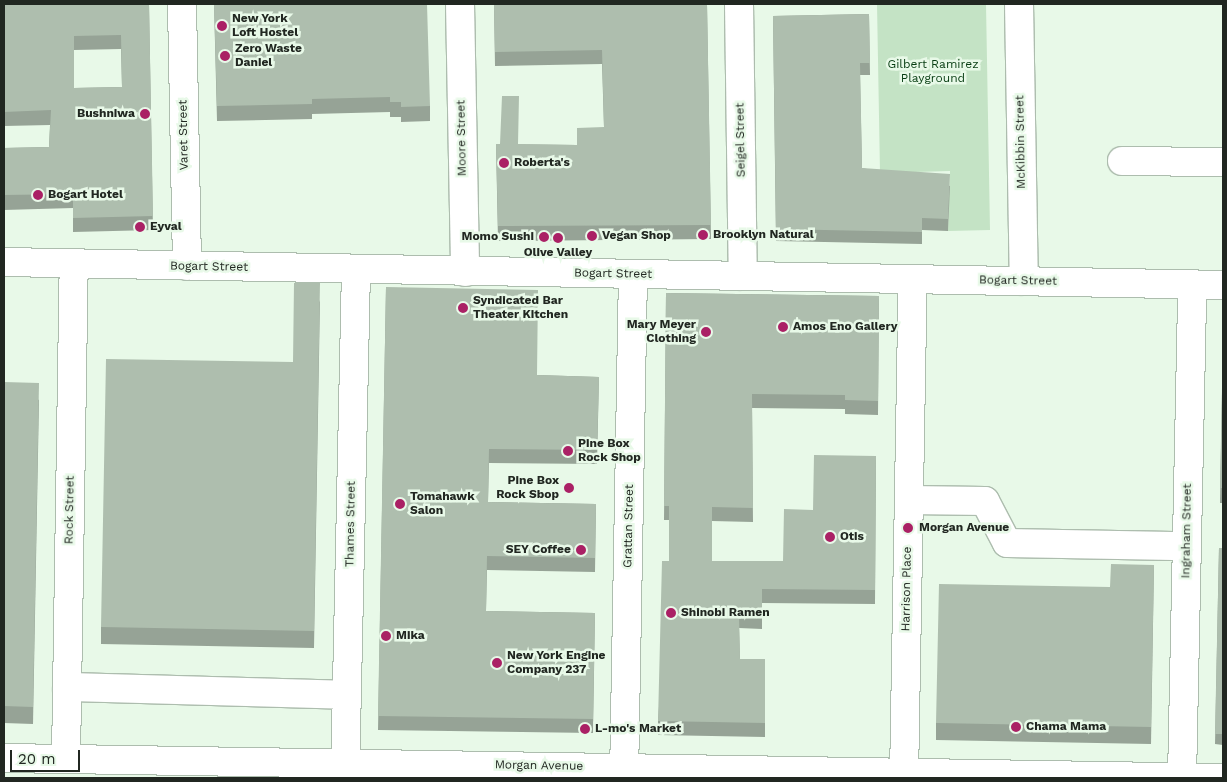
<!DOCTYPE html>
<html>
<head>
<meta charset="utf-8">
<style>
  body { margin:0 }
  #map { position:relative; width:1227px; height:782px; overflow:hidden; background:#e8f9e8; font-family:"Work Sans",sans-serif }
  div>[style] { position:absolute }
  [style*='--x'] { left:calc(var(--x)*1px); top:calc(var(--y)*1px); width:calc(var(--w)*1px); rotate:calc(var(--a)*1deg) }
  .green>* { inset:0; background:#c4e3c5 }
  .roads { filter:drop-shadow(1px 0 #adbdae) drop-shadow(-1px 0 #adbdae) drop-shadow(0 1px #adbdae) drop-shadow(0 -1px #adbdae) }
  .minor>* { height:28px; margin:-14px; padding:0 14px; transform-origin:14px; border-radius:14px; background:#fff }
  .wall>* { inset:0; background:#96a396 }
  .building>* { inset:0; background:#aebeae }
  .dots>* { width:14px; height:14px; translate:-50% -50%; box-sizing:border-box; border:2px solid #e8f9e8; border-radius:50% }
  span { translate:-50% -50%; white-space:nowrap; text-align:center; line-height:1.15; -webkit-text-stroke:5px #e8f9e8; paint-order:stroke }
  .poi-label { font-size:12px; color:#212721; font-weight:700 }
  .left { translate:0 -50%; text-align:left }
  .right { translate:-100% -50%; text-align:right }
  .park-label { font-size:12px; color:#063c11 }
  .street-label { font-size:12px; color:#212721 }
  .frame { position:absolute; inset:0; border:5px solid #212721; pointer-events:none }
  .scale { position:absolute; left:10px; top:750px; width:70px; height:22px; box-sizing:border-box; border:2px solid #212721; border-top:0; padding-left:6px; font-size:15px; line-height:18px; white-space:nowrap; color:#212721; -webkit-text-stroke:4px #e8f9e8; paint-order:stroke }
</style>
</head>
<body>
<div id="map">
  <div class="green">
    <div style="clip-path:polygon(877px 4px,986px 4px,990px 230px,948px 231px,950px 171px,880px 173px)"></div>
  </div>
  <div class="roads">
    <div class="minor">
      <div style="--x:182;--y:4;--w:262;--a:88.9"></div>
      <div style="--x:460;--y:4;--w:268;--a:88.9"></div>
      <div style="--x:739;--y:4;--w:272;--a:89.2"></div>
      <div style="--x:1019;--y:4;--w:277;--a:89"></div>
      <div style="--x:1122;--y:161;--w:101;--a:0.6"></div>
      <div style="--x:4;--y:262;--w:1219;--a:1.08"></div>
      <div style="--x:909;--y:500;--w:76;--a:0.8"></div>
      <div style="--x:985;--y:501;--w:47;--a:62.4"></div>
      <div style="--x:1007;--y:543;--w:180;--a:1"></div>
      <div style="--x:67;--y:687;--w:280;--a:1.6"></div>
      <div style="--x:4;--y:758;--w:1219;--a:0.94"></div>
      <div style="--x:66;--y:758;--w:495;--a:-89.1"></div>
      <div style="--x:345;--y:778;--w:508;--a:-88.76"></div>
      <div style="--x:624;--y:778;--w:504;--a:-88.98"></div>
      <div style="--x:904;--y:778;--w:497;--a:-89"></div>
      <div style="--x:1182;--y:778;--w:494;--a:-88.8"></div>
    </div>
  </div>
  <div class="wall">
    <div style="clip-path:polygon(evenodd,4px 4px,149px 4px,153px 230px,73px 232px,73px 208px,4px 210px,4px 148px,49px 147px,50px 125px,4px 126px,4px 4px,121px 49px,122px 87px,74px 88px,74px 50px,121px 49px)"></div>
    <div style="clip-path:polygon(214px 4px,430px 106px,430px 121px,401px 122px,401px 117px,390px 117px,390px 112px,312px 114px,312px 119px,217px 121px)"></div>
    <div style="clip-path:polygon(494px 4px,707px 4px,711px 239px,498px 241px,496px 144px,577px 145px,604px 127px,602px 64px,495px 66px)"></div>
    <div style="clip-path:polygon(869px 14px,870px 75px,860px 75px,862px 168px,950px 186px,948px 231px,922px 230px,922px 244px,776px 241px,773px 16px)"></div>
    <div style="clip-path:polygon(386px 287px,537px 375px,599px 377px,597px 464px,489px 463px,488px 502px,596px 504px,595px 572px,487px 570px,486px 611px,595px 613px,593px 733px,378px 730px)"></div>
    <div style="clip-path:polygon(666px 293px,879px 296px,878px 415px,845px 414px,845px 409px,752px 408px,753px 522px,712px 521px,712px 561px,783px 561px,813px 510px,876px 456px,875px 604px,762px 603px,762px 629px,739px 628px,740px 659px,765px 659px,765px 737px,658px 735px,658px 721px,669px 561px,669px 520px,664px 520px)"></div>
    <div style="clip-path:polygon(320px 300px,314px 648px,101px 644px,101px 627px,293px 362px)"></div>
    <div style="clip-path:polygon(1223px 337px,1223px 503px,1220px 503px)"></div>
    <div style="clip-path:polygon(4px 382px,39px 400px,33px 724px,4px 723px)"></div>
    <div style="clip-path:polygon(1219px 548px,1223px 548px,1223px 745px,1215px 744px)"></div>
    <div style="clip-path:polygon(1154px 565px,1151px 744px,936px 740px,936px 723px,1110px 587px)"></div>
  </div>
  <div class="building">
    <div style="clip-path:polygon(evenodd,4px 4px,149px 4px,153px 216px,73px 218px,73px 194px,4px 195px,4px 148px,49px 147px,51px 110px,4px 112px,4px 4px,121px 35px,122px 87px,74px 88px,74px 36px,121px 35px)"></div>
    <div style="clip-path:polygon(214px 4px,427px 4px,430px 106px,401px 107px,401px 102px,390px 102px,390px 97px,312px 99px,312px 104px,217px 106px)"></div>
    <div style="clip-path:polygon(494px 4px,707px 4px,711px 225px,498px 226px,496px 144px,500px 144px,502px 96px,519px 96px,518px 144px,577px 145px,577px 128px,604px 127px,602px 50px,495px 52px)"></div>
    <div style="clip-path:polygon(869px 14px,870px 63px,860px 63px,862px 168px,950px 174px,948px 219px,922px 218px,922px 232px,776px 229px,773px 16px)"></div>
    <div style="clip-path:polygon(294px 283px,320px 283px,314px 631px,101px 627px,106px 359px,293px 362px)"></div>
    <div style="clip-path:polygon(386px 287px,538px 290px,537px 375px,599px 377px,597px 450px,489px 449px,488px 502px,596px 504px,595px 558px,487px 556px,486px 611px,595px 613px,593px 719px,378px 716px)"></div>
    <div style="clip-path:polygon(666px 293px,879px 296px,878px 401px,845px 400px,845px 395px,752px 394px,753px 508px,712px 507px,712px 561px,783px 561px,784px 509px,813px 510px,814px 455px,876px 456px,875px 590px,762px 589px,762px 615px,739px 614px,740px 659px,765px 659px,765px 723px,658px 721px,662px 561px,669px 561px,669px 506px,664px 506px)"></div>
    <div style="clip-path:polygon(1223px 337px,1223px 488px,1220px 488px)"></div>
    <div style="clip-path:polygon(4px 382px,39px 383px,33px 707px,4px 706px)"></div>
    <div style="clip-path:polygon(1219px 548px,1223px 548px,1223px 734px,1215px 734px)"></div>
    <div style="clip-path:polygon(1111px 564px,1154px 565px,1151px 727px,936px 723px,939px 584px,1110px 587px)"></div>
  </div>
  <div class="dots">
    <div style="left:222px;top:26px;background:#aa2165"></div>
    <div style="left:225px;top:56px;background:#aa2165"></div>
    <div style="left:145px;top:114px;background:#aa2165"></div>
    <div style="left:504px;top:163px;background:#aa2165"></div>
    <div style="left:38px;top:195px;background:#aa2165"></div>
    <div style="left:140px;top:227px;background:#aa2165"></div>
    <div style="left:703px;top:235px;background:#aa2165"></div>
    <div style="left:592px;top:236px;background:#aa2165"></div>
    <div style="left:544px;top:237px;background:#aa2165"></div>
    <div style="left:558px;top:238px;background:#aa2165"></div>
    <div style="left:463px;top:308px;background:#aa2165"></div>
    <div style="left:783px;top:327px;background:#aa2165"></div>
    <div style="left:706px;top:332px;background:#aa2165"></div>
    <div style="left:568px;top:451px;background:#aa2165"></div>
    <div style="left:569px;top:488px;background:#aa2165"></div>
    <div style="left:400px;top:504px;background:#aa2165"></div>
    <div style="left:908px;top:528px;background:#aa2165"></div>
    <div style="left:830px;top:537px;background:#aa2165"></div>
    <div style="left:581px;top:550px;background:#aa2165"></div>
    <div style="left:671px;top:613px;background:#aa2165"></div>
    <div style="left:386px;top:636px;background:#aa2165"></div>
    <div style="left:497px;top:663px;background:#aa2165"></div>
    <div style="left:1016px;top:727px;background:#aa2165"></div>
    <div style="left:585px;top:729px;background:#aa2165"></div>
  </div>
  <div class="poi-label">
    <span class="left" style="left:232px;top:26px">New York<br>Loft Hostel</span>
    <span class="left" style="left:235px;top:56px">Zero Waste<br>Daniel</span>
    <span class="right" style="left:135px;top:114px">Bushniwa</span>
    <span class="left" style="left:514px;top:163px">Roberta's</span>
    <span class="left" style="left:48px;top:195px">Bogart Hotel</span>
    <span class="left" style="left:150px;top:227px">Eyval</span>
    <span class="left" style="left:713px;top:235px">Brooklyn Natural</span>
    <span class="left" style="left:602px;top:236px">Vegan Shop</span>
    <span class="right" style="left:534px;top:237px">Momo Sushi</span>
    <span style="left:558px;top:253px">Olive Valley</span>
    <span class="left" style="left:473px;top:308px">Syndicated Bar<br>Theater Kitchen</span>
    <span class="right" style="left:696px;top:332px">Mary Meyer<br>Clothing</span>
    <span class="left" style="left:793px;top:327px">Amos Eno Gallery</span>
    <span class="left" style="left:578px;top:451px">Pine Box<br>Rock Shop</span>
    <span class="right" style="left:559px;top:488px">Pine Box<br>Rock Sbop</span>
    <span class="left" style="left:410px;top:504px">Tomahawk<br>Salon</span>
    <span class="left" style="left:919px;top:528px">Morgan Avenue</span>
    <span class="left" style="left:840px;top:537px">Otis</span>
    <span class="right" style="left:571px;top:550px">SEY Coffee</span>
    <span class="left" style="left:681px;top:613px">Shinobi Ramen</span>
    <span class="left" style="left:396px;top:636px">Mika</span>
    <span class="left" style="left:507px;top:663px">New York Engine<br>Company 237</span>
    <span class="left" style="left:1026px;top:727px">Chama Mama</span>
    <span class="left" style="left:595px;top:729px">L-mo's Market</span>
  </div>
  <div class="park-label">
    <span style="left:933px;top:72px">Gilbert Ramirez<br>Playground</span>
  </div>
  <div class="street-label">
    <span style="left:184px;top:135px;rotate:-91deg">Varet Street</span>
    <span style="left:462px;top:138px;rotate:-91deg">Moore Street</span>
    <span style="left:741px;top:140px;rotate:-91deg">Seigel Street</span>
    <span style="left:1021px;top:142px;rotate:-91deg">McKibbin Street</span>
    <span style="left:209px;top:267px;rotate:1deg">Bogart Street</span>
    <span style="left:613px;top:274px;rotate:1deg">Bogart Street</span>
    <span style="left:1018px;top:281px;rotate:1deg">Bogart Street</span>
    <span style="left:70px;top:510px;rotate:-89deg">Rock Street</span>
    <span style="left:351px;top:524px;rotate:-89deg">Thames Street</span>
    <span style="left:629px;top:526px;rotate:-89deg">Grattan Street</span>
    <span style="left:1187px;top:531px;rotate:-89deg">Ingraham Street</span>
    <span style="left:907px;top:589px;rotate:-89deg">Harrison Place</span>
    <span style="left:539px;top:766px;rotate:1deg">Morgan Avenue</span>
  </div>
  <div class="frame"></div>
  <div class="scale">20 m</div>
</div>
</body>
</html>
